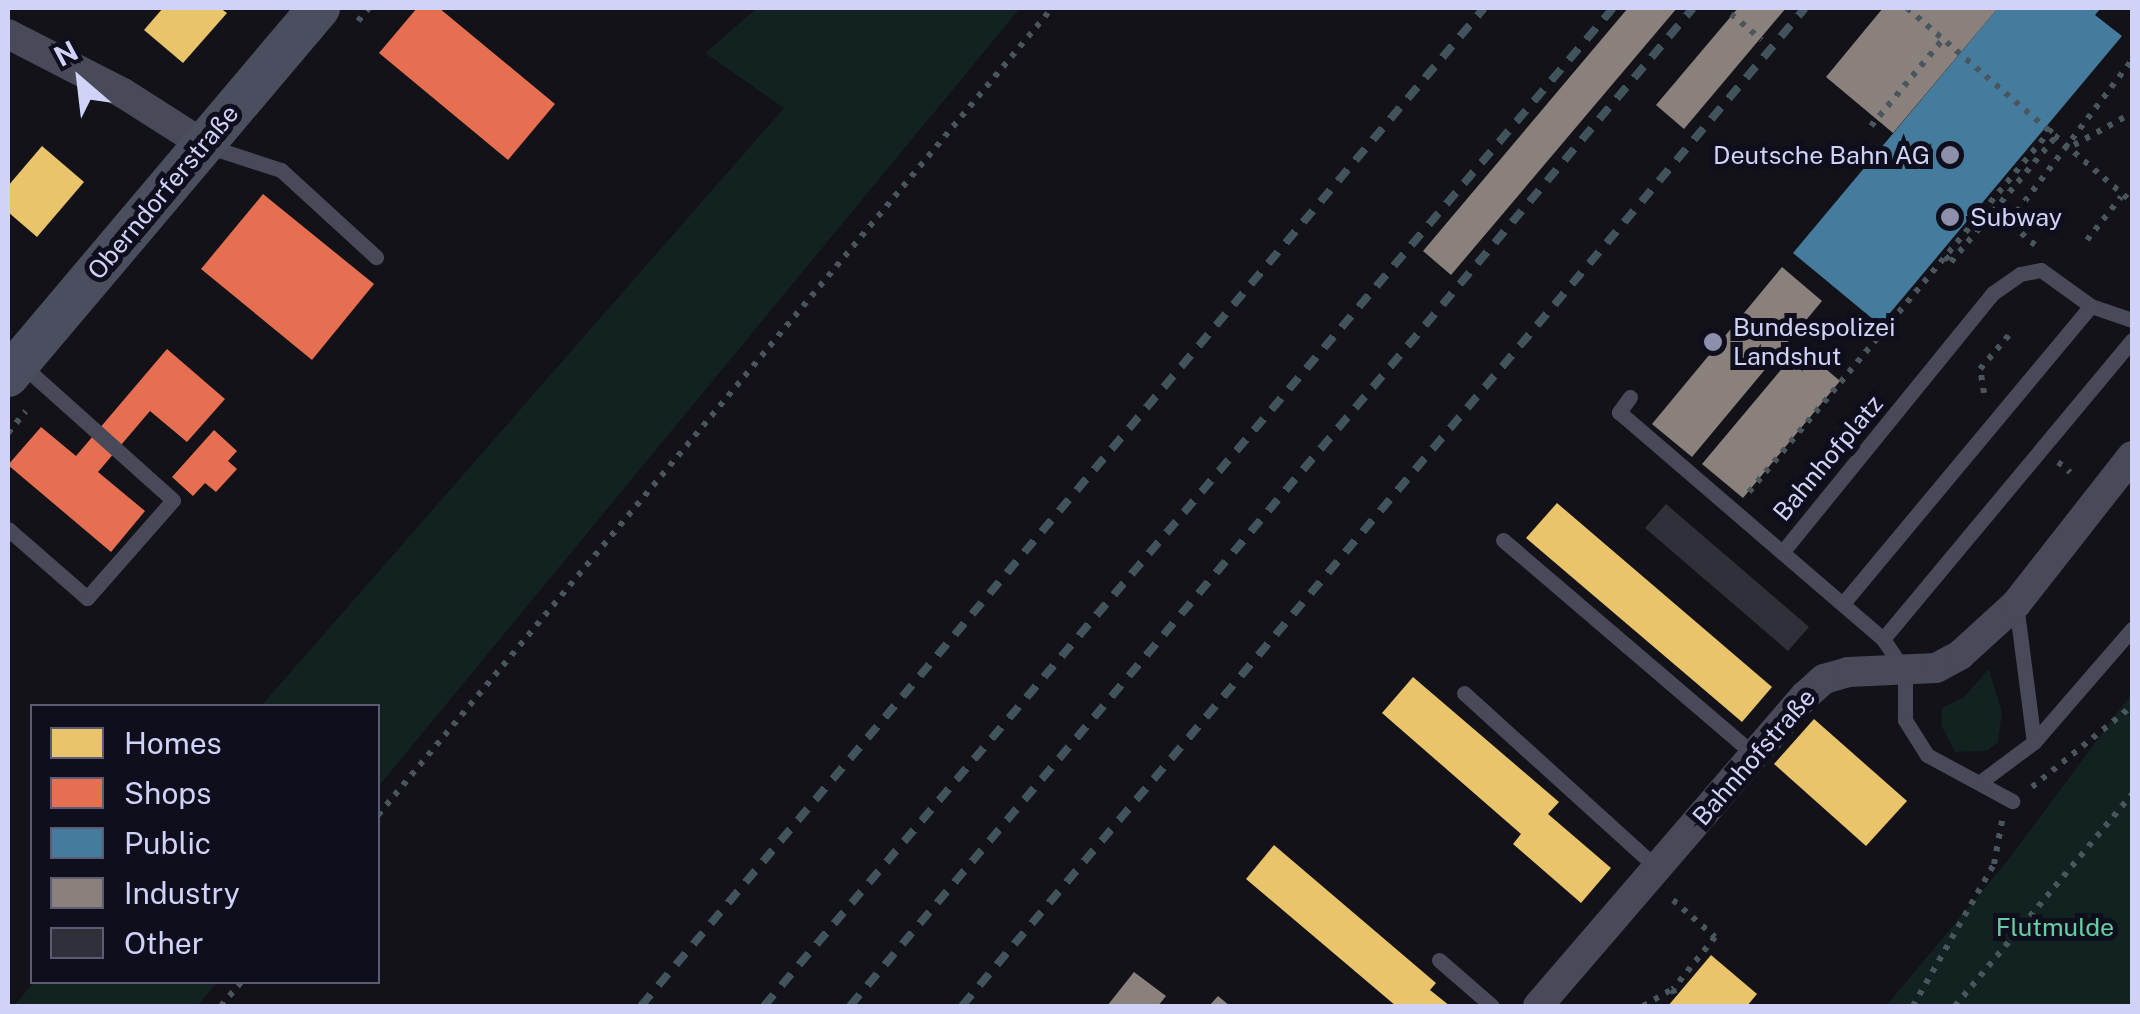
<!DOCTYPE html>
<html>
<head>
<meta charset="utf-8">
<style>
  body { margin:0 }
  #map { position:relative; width:2140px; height:1014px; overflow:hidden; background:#121218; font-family:"Public Sans",sans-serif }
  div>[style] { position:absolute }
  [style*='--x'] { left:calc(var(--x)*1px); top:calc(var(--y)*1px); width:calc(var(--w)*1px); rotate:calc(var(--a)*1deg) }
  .green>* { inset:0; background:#122220 }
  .homes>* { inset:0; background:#e9c46a }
  .shops>* { inset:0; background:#e76f51 }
  .public>* { inset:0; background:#457b9d }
  .industry>* { inset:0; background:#8a817c }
  .building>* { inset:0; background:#30303b }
  .path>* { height:6px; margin-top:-3px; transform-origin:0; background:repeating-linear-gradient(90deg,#49565d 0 5px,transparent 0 13px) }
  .lane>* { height:15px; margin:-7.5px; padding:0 7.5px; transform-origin:7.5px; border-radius:7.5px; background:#484959 }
  .street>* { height:30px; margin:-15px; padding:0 15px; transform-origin:15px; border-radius:15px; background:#484959 }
  .secondary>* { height:42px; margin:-21px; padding:0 21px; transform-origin:21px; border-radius:21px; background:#4b4e5e }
  .rail>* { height:8px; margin-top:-4px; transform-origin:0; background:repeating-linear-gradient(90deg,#41545c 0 15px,transparent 0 27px) }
  .dots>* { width:28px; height:28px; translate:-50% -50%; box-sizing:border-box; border:5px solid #0e0e1c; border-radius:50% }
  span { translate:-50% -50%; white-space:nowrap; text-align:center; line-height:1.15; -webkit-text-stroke:10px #0e0e1c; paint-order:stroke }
  .poi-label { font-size:25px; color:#d0d2f8 }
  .right { translate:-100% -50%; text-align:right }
  .left { translate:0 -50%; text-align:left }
  .street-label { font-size:25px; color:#d0d2f8 }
  .park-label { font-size:25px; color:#67cda3 }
  .frame { position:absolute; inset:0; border:10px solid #d0d2f8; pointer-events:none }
  .legend { position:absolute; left:30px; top:704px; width:350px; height:280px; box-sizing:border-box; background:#0e0e1c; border:2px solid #5c5c74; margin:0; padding:12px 18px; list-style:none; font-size:30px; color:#d0d2f8 }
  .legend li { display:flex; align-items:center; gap:20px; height:50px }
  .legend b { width:50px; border:2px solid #5c5c74 }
  .north { position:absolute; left:30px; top:30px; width:100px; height:100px; -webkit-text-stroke:8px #0e0e1c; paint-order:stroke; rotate:332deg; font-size:28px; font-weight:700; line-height:40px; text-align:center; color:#d0d2f8 }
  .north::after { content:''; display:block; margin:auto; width:35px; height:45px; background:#d0d2f8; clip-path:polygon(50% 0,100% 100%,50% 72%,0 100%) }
</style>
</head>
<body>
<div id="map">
  <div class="green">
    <div style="clip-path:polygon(757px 8px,1020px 8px,378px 787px,378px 706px,261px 706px,784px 108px,705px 53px)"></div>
    <div style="clip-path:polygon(1989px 669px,2002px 713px,1998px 742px,1987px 751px,1955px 752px,1941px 725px,1942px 708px,1964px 697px)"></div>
    <div style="clip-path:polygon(2132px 693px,2132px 1006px,1886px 1006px,2008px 860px)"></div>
    <div style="clip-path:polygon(34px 982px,218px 982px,197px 1006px,14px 1006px)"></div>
  </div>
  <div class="homes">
    <div style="clip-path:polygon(163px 8px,220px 8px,227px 13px,183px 63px,144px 30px)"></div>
    <div style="clip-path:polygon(42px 146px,84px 182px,37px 237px,8px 212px,8px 186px)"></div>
    <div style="clip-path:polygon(1557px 503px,1772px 687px,1742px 722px,1526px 538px)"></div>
    <div style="clip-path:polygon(1413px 677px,1559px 802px,1548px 814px,1611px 868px,1581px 903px,1513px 844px,1521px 834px,1382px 713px)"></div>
    <div style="clip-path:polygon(1814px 719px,1907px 801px,1866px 846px,1774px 764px)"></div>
    <div style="clip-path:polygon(1274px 845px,1436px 983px,1430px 990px,1450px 1006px,1396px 1006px,1246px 879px)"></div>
    <div style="clip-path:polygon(1711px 955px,1757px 994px,1747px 1006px,1668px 1006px)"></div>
  </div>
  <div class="shops">
    <div style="clip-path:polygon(417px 8px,439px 8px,555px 104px,508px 160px,379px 53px)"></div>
    <div style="clip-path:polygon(263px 194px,374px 284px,312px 360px,201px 269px)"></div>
    <div style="clip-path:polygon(167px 349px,225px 399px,187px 442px,150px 411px,98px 472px,145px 511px,111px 552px,8px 465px,41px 427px,76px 456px)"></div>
    <div style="clip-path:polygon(214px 430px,237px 451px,228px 461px,237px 469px,216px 492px,205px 483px,193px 496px,172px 477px)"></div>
  </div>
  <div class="public">
    <div style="clip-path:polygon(1998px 8px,2101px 8px,2095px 15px,2122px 36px,1880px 325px,1793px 253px)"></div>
  </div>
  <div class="industry">
    <div style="clip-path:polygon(1628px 8px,1677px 8px,1451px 275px,1423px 251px)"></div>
    <div style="clip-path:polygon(1738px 8px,1786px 8px,1684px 129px,1656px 105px)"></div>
    <div style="clip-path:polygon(1883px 8px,1998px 8px,1893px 133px,1826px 77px)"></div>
    <div style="clip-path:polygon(1782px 267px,1822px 301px,1692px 457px,1652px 424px)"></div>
    <div style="clip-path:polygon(1800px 347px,1840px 381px,1743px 498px,1702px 464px)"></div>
    <div style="clip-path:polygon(1134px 972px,1166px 996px,1158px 1006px,1107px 1006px)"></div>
    <div style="clip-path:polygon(1218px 996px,1230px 1006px,1209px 1006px)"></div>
  </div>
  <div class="building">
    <div style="clip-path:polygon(1666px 504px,1809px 627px,1788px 651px,1645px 528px)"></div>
  </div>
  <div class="path">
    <div style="--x:1907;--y:8;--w:297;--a:40.8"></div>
    <div style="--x:1731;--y:14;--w:40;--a:40"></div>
    <div style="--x:358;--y:21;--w:17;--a:-50"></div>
    <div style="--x:1871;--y:126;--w:114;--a:-50.3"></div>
    <div style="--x:2074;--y:145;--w:66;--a:-28.9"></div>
    <div style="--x:2087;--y:240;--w:55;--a:-51.7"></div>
    <div style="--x:2035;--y:245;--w:35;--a:-139"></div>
    <div style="--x:2009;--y:222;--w:203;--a:-52.8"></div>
    <div style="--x:1945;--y:256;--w:8;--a:45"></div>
    <div style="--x:1951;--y:262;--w:168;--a:-50.1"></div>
    <div style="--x:1984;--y:393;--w:24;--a:-99"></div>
    <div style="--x:1980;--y:369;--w:45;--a:-49.5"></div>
    <div style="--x:8;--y:433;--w:28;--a:-51"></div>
    <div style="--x:2058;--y:462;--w:16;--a:40"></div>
    <div style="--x:1749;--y:492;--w:474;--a:-50.2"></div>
    <div style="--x:2032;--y:787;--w:129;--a:-39"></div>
    <div style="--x:378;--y:815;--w:1051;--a:-50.13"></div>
    <div style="--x:1673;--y:900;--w:56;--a:41.4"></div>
    <div style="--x:1715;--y:937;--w:67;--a:128.9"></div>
    <div style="--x:1673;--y:989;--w:7;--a:74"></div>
    <div style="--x:221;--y:1006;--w:31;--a:-50"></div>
    <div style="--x:1643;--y:1006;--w:34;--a:-30"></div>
    <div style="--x:1913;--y:1006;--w:163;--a:-60.3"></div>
    <div style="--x:1994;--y:864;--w:44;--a:-79.5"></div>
    <div style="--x:1955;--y:1006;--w:276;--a:-50.1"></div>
  </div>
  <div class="lane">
    <div style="--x:207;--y:146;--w:78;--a:18"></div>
    <div style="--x:281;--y:170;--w:129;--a:42.5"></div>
    <div style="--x:1630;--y:397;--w:19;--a:126"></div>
    <div style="--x:1619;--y:412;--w:348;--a:40.7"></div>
    <div style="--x:1883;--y:639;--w:40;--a:56"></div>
    <div style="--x:1905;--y:672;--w:48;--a:90"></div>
    <div style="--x:1905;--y:720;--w:41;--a:57.8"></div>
    <div style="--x:1927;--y:755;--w:97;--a:28.4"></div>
    <div style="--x:8;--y:529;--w:105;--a:41.1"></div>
    <div style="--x:87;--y:598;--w:130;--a:-48.7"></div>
    <div style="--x:173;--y:500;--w:203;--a:-138.2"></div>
    <div style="--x:1503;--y:540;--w:331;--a:40.5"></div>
    <div style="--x:1784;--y:550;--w:331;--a:-50.9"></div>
    <div style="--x:1993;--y:293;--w:33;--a:-35"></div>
    <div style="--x:2020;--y:274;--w:21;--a:-11"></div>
    <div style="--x:2041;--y:270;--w:62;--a:35.8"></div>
    <div style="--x:2091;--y:306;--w:43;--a:18.9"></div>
    <div style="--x:1845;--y:601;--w:384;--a:-50.2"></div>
    <div style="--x:2016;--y:604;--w:139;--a:82.6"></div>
    <div style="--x:1883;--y:639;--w:389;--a:-50.2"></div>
    <div style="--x:1464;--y:693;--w:262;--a:42.2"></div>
    <div style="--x:1983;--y:780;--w:64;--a:-36.7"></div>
    <div style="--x:2034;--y:742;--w:150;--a:-49.1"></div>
    <div style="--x:1439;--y:960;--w:70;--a:41"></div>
  </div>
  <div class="street">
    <div style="--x:8;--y:34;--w:129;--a:27.2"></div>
    <div style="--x:123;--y:93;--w:95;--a:32.5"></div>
    <div style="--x:1538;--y:1006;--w:409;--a:-49.3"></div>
    <div style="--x:1805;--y:696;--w:25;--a:-42"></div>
    <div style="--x:1824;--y:679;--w:25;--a:-16"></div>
    <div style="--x:1848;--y:672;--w:88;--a:-2.6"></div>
    <div style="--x:1936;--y:668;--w:27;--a:-28"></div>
    <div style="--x:1960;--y:655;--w:76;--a:-42.3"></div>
    <div style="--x:2016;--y:604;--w:188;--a:-51.9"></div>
  </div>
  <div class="secondary">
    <div style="--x:8;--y:376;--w:482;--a:-49.8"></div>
  </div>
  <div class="rail">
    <div style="--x:641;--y:1006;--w:1306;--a:-49.81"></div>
    <div style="--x:764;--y:1006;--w:1310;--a:-49.61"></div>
    <div style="--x:850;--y:1006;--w:1306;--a:-49.81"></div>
    <div style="--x:962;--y:1006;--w:1306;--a:-49.81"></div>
  </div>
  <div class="dots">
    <div style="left:1950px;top:155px;background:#8e8faa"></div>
    <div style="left:1950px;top:217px;background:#8e8faa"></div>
    <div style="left:1713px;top:342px;background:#8e8faa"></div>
  </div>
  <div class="poi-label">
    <span class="right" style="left:1930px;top:155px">Deutsche Bahn AG</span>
    <span class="left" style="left:1970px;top:217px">Subway</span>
    <span class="left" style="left:1733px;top:342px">Bundespolizei<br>Landshut</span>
  </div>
  <div class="street-label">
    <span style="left:163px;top:192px;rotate:-50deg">Oberndorferstraße</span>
    <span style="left:1828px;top:458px;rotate:-50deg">Bahnhofplatz</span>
    <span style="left:1754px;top:757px;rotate:-49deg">Bahnhofstraße</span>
  </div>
  <div class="park-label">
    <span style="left:2055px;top:927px">Flutmulde</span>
  </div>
  <div class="frame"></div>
  <ul class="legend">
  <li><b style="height:28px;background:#e9c46a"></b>Homes</li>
  <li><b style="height:28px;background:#e76f51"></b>Shops</li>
  <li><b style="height:28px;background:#457b9d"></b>Public</li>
  <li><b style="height:28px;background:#8a817c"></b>Industry</li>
  <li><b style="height:28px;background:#30303b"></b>Other</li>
  </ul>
  <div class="north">N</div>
</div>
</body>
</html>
